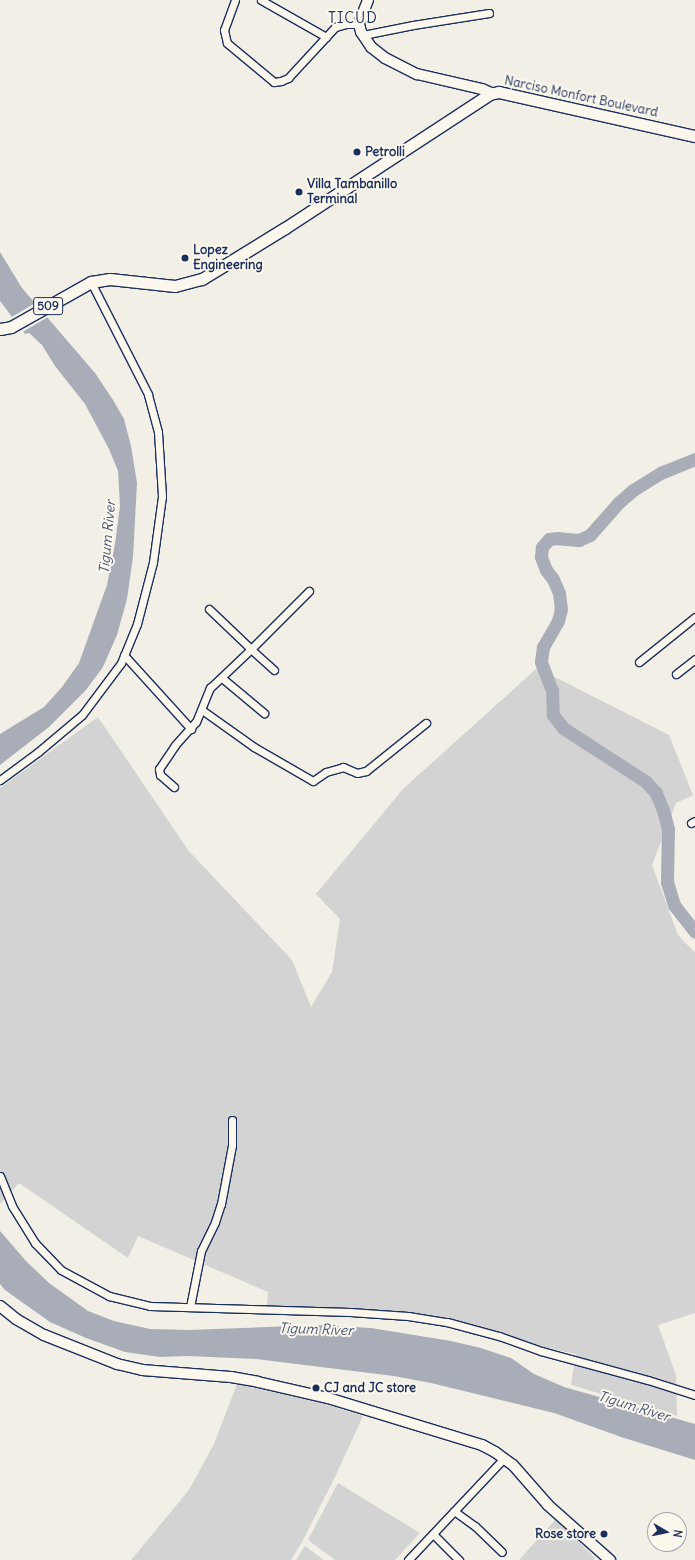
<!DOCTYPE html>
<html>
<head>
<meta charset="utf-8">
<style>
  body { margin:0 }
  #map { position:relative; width:695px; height:1560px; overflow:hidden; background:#f2efe6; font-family:Delius,sans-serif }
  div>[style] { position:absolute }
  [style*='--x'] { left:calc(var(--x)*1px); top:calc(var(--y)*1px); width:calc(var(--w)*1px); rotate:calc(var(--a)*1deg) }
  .green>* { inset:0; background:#d2d3d2 }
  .water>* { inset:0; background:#a9adb7 }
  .pier>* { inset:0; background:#f2efe6 }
  .river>* { height:13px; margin:-6.5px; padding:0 6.5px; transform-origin:6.5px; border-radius:6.5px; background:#a9adb7 }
  .roads { filter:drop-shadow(1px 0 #1b2f5e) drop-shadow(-1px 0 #1b2f5e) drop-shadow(0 1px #1b2f5e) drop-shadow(0 -1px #1b2f5e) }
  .street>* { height:7px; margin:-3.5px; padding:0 3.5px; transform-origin:3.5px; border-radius:3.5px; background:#fbf7ec }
  .secondary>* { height:10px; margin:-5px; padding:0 5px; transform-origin:5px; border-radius:5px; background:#fbf7ec }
  .primary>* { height:11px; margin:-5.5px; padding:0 5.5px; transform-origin:5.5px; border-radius:5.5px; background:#fbf7ec }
  .dots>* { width:11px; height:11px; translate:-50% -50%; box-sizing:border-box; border:2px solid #fbf7ec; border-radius:50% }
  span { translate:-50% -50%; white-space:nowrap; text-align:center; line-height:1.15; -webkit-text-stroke:4px #fbf7ec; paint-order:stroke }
  .shield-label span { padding:1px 3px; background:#fbf7ec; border:1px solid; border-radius:3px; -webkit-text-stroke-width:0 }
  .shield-label { font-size:12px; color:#1b2f5e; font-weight:700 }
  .street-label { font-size:13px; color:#1b2f5e }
  .poi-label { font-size:13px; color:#1b2f5e; font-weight:700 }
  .left { translate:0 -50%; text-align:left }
  .right { translate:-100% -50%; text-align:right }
  .water-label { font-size:14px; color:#465579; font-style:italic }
  .quarter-label { font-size:15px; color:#1b2f5e; letter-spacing:1px }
  .north { position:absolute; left:647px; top:1512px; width:40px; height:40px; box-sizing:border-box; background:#fbf7ec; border:1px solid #a1a7b3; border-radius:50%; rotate:99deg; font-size:11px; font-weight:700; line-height:16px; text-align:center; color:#1b2f5e }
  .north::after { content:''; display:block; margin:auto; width:14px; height:18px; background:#1b2f5e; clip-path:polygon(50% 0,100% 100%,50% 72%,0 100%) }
</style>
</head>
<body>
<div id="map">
  <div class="green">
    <div style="clip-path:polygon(537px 668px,669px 735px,693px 795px,676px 803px,652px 865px,678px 935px,695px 953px,695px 1313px,658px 1325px,676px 1375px,677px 1416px,571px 1385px,576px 1354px,543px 1347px,500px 1333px,410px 1313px,267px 1306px,268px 1292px,138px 1236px,128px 1258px,19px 1183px,0 1204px,0 788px,98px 717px,188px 850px,292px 960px,311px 1007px,332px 972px,340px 919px,316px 894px,403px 789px)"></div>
    <div style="clip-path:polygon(237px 1384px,325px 1404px,363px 1416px,335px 1477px,302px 1542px,291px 1560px,131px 1560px,189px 1490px,214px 1444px)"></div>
    <div style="clip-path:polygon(338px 1483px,420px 1533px,395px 1560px,335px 1560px,308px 1540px)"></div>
    <div style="clip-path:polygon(556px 1519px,595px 1558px,593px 1560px,519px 1560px)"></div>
    <div style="clip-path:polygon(305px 1546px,324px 1560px,296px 1560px)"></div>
  </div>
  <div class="water">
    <div style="clip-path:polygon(0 252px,22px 288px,95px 373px,113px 400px,124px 419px,131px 446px,137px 483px,133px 557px,127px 599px,117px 635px,103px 667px,86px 690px,49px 727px,0 765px,0 734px,44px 707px,62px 687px,79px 663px,107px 585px,115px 544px,120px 506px,118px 471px,109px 449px,85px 404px,55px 366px,42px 345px,29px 333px,25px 334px,0 301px)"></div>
    <div style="clip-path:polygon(0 1231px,26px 1261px,49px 1283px,88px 1311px,114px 1321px,150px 1329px,189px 1330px,319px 1325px,371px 1328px,451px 1341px,481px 1348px,511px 1358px,534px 1374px,564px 1387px,695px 1424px,695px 1460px,624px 1438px,554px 1413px,431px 1383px,394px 1376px,256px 1359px,187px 1356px,160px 1357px,125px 1352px,86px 1338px,50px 1322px,5px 1290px,0 1284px)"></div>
  </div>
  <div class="pier">
    <div style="clip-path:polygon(37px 302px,48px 317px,21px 333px,10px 318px)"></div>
  </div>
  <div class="river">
    <div style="--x:695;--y:459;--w:35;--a:158"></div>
    <div style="--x:662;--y:472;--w:34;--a:148"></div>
    <div style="--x:633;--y:490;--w:18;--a:139"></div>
    <div style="--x:619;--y:502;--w:44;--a:131.3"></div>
    <div style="--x:590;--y:535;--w:12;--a:156"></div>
    <div style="--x:579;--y:540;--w:21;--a:-175"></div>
    <div style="--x:558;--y:538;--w:9;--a:174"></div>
    <div style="--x:549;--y:539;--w:11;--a:131"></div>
    <div style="--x:542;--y:547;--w:10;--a:96"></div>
    <div style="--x:541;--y:557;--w:14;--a:69"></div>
    <div style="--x:546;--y:570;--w:11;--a:52"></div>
    <div style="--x:553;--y:579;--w:15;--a:67"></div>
    <div style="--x:559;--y:593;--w:16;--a:83"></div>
    <div style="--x:561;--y:609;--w:12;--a:104"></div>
    <div style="--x:558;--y:621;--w:30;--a:120"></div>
    <div style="--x:543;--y:647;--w:15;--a:98"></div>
    <div style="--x:541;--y:662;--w:30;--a:69"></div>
    <div style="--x:552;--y:690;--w:25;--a:88"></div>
    <div style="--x:553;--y:715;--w:16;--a:52"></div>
    <div style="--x:563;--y:728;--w:98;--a:32.9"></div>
    <div style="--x:645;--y:781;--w:16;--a:47"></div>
    <div style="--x:656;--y:793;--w:18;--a:68"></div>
    <div style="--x:663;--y:810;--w:20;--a:75"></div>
    <div style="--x:668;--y:829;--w:53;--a:91.1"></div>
    <div style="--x:667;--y:882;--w:24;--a:73"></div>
    <div style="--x:674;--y:905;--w:34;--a:52"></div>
  </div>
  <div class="roads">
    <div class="street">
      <div style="--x:235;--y:0;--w:32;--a:110"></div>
      <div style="--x:224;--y:30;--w:13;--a:77"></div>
      <div style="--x:227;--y:43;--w:61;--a:39.7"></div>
      <div style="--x:274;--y:82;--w:7;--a:-8"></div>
      <div style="--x:281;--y:81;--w:8;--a:-23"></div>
      <div style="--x:288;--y:78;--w:69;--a:-47.3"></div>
      <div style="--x:335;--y:27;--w:11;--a:-15"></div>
      <div style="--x:346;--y:24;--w:13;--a:0"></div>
      <div style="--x:261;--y:0;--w:75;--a:29.6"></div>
      <div style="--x:363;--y:35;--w:51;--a:-11.3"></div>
      <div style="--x:413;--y:25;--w:77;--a:-9"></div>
      <div style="--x:124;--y:655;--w:100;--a:47.8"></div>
      <div style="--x:639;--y:662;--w:72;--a:-38.8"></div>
      <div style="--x:274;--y:670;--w:31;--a:-138"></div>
      <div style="--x:251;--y:649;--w:82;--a:-45"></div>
      <div style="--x:676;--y:674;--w:24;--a:-38"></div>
      <div style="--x:222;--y:678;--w:55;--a:39.8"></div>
      <div style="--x:202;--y:710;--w:64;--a:35.4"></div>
      <div style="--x:254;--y:747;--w:68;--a:30"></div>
      <div style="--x:313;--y:781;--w:16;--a:-35"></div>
      <div style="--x:326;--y:772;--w:18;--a:-16"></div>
      <div style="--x:343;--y:767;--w:15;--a:23"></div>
      <div style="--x:357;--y:773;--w:9;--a:-13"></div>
      <div style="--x:366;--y:771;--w:77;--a:-38.7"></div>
      <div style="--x:0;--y:780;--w:47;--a:-36.4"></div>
      <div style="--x:38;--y:752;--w:57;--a:-40.1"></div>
      <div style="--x:82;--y:715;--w:65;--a:-53.1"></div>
      <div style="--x:121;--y:663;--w:42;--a:-67.7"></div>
      <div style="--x:137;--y:624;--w:64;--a:-75.5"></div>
      <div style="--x:153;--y:562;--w:67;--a:-82.2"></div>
      <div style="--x:162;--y:496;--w:64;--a:-93.6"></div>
      <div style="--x:158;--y:432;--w:39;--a:-105"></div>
      <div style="--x:148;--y:394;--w:126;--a:-117"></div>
      <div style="--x:174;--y:787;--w:18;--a:-139"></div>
      <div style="--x:160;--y:775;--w:6;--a:-99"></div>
      <div style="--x:159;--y:769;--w:29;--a:-56"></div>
      <div style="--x:175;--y:745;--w:31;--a:-48"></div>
      <div style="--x:196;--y:722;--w:37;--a:-68"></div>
      <div style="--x:210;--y:688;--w:57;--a:-43.6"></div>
      <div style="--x:251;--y:649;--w:58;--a:-136.4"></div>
      <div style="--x:691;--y:823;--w:4;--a:-27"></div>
      <div style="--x:0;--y:1176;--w:32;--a:68"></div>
      <div style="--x:12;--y:1206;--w:44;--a:58.1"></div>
      <div style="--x:35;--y:1243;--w:37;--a:46"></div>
      <div style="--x:61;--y:1270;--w:55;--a:28.4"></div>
      <div style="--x:109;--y:1296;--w:42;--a:13.7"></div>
      <div style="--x:150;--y:1306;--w:200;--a:1.7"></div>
      <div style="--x:350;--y:1312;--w:58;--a:3.9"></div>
      <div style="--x:408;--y:1316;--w:39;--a:9"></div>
      <div style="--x:447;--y:1322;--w:54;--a:15.1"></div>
      <div style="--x:499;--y:1336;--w:45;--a:19.7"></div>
      <div style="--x:541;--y:1351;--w:111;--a:15.2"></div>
      <div style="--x:648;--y:1380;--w:49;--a:17.7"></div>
      <div style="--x:190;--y:1307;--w:57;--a:-78.9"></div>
      <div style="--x:201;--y:1251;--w:32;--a:-64"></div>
      <div style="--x:215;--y:1222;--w:19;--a:-72"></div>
      <div style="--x:221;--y:1204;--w:60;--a:-79.4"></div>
      <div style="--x:232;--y:1145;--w:25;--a:-90"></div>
      <div style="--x:454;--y:1511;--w:26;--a:36"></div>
      <div style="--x:475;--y:1526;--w:37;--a:44"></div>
      <div style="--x:433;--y:1534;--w:37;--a:45"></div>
      <div style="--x:408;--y:1560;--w:140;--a:-46.7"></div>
    </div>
    <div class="secondary">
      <div style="--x:368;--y:0;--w:26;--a:111"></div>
      <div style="--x:359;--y:24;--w:8;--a:76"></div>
      <div style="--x:361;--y:32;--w:18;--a:56"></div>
      <div style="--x:371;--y:47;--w:18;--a:38"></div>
      <div style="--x:385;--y:58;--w:36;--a:27"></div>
      <div style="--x:417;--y:74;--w:67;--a:13"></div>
      <div style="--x:482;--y:89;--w:12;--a:24"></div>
      <div style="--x:0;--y:1306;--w:21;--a:39"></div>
      <div style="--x:16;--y:1319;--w:32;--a:30"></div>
      <div style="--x:44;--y:1335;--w:79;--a:21.7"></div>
      <div style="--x:117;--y:1364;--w:26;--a:13"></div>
      <div style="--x:142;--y:1370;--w:89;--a:4.5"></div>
      <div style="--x:231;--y:1377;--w:27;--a:10"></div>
      <div style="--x:258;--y:1382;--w:72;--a:12.9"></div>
      <div style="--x:328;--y:1398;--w:161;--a:17"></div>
      <div style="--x:482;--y:1445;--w:15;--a:28"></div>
      <div style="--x:495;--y:1452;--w:22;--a:36"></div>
      <div style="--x:513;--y:1465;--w:53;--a:48.8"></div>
      <div style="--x:548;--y:1505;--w:83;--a:41.6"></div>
    </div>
    <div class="primary">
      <div style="--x:0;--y:329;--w:11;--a:-10"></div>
      <div style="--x:11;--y:327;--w:92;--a:-29.4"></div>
      <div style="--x:91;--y:282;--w:19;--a:-9"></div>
      <div style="--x:110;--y:279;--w:65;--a:6.1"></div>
      <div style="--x:175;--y:286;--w:28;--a:-15"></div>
      <div style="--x:202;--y:279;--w:97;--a:-31.6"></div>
      <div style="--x:285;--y:228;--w:245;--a:-33.2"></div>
      <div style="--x:490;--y:94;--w:9;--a:-13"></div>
      <div style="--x:499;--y:92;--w:201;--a:12.7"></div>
    </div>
  </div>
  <div class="dots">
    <div style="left:357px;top:152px;background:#1b2f5e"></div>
    <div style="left:299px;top:192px;background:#1b2f5e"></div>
    <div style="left:185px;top:258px;background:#1b2f5e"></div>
    <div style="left:316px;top:1388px;background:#1b2f5e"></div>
    <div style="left:604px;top:1534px;background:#1b2f5e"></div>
  </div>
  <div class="shield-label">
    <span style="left:48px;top:306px">509</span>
  </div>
  <div class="street-label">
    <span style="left:581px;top:97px;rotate:12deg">Narciso Monfort Boulevard</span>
  </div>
  <div class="poi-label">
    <span class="left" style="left:365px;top:152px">Petrolli</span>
    <span class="left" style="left:307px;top:192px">Villa Tambanillo<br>Terminal</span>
    <span class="left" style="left:193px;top:258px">Lopez<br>Engineering</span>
    <span class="left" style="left:324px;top:1388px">CJ and JC store</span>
    <span class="right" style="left:596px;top:1534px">Rose store</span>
  </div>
  <div class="water-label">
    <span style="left:107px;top:537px;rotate:-85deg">Tigum River</span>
    <span style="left:316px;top:1329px;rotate:2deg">Tigum River</span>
    <span style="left:634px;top:1406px;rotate:17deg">Tigum River</span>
  </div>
  <div class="quarter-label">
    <span style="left:353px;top:18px">TICUD</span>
  </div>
  <div class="north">N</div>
</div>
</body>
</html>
